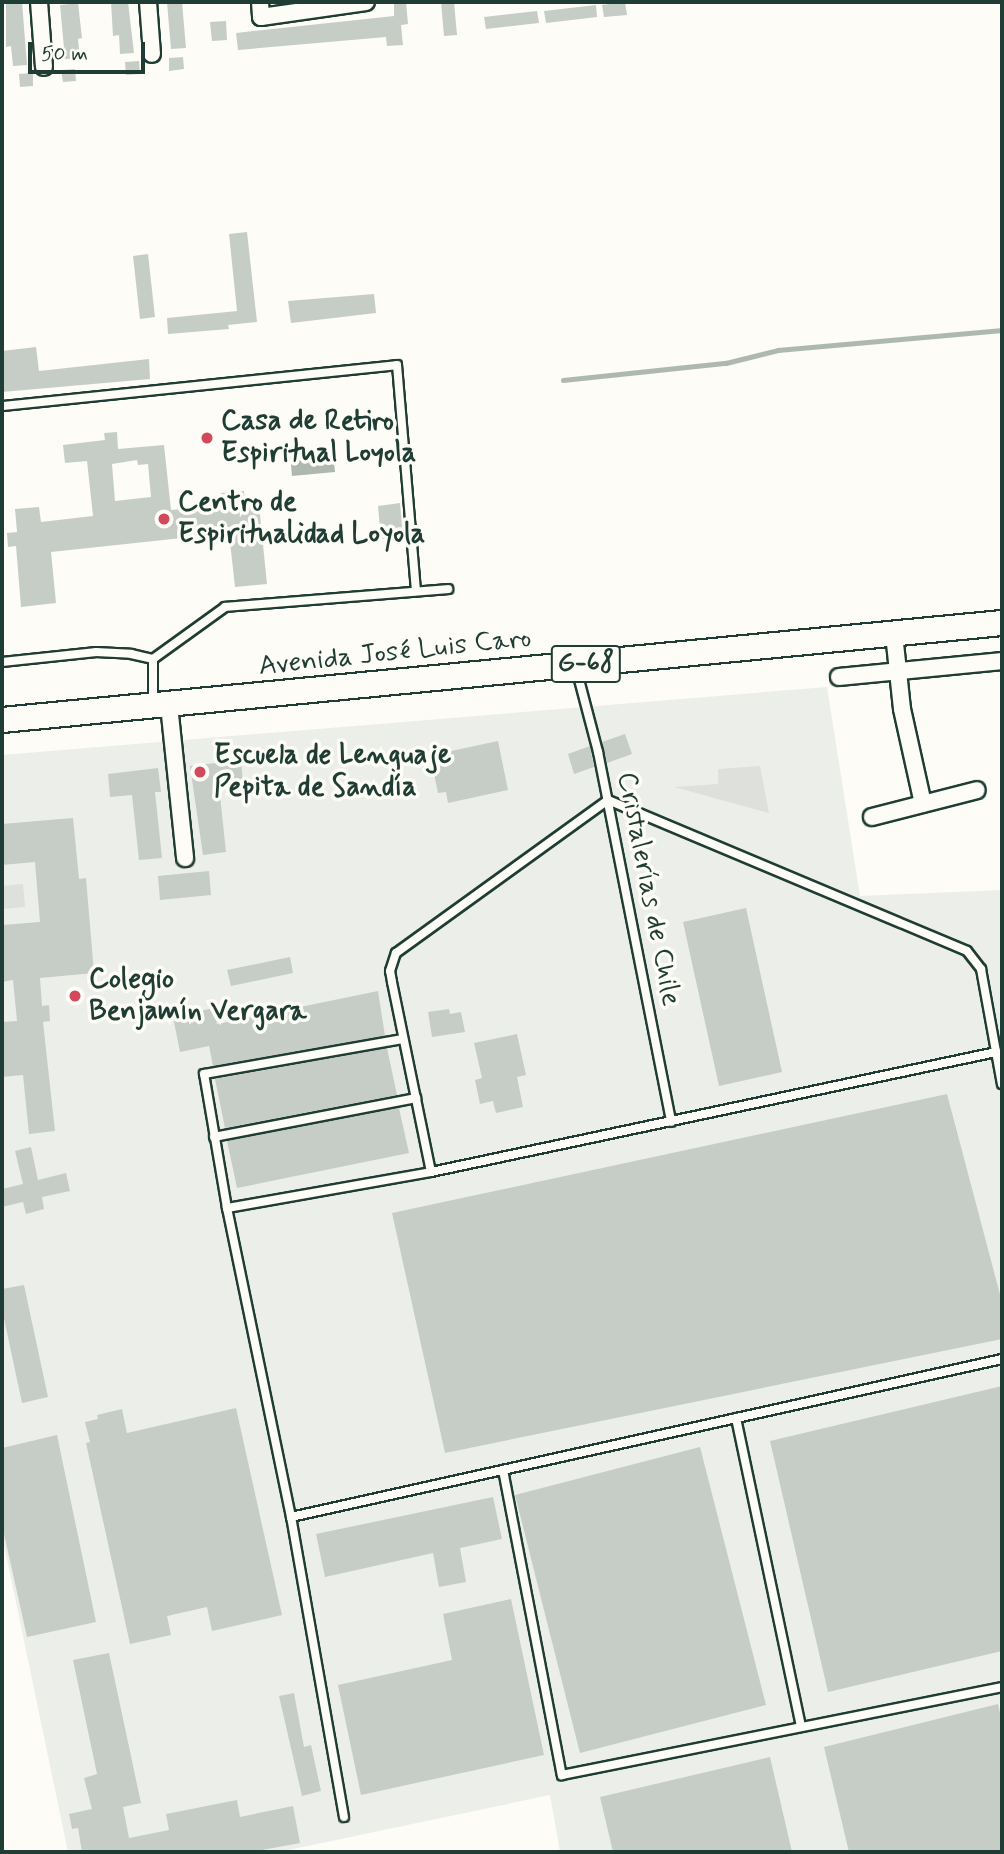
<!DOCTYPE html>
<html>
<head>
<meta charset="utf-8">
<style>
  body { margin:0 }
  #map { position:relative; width:1004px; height:1854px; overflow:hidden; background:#fdfcf7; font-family:Mynerve,sans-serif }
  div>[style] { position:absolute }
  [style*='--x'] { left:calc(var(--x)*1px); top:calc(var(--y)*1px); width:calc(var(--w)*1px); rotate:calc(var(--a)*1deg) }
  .built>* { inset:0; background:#eceee9 }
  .green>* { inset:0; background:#dde0db }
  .water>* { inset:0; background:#aeb8b1 }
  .stream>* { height:4.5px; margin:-2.25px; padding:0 2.25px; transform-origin:2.25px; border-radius:2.25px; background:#aeb8b1 }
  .building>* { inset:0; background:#c6cdc7 }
  .roads { filter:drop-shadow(2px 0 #1f3d34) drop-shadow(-2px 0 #1f3d34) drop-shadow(0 2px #1f3d34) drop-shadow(0 -2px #1f3d34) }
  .lane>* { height:8px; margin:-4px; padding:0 4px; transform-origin:4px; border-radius:4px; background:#fdfcf7 }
  .street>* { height:16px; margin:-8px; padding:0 8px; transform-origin:8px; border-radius:8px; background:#fdfcf7 }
  .primary>* { height:24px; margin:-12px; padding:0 12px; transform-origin:12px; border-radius:12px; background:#fdfcf7 }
  .dots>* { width:19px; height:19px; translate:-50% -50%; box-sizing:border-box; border:4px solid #fdfcf7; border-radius:50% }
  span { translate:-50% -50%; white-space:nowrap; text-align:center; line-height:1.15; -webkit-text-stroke:7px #fdfcf7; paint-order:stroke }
  .shield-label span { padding:2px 5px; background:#fdfcf7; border:2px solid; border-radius:5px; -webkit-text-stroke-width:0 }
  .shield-label { font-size:26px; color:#1f3d34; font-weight:700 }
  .poi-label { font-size:28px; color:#1f3d34; font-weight:700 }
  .left { translate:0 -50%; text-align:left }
  .street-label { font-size:28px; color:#1f3d34 }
  .frame { position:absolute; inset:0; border:4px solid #1f3d34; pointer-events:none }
  .scale { position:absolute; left:28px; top:42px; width:117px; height:32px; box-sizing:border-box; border:4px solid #1f3d34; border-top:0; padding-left:9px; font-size:21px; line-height:24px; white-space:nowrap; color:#1f3d34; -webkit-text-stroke:5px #fdfcf7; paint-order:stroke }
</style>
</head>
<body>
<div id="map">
  <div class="built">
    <div style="clip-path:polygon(827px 687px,860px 896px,1002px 890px,1002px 1852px,560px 1852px,550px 1795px,279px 1852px,68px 1852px,2px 1535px,2px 755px)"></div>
  </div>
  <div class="green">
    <div style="clip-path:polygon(760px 766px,769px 813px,674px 787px,718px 784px,718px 769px)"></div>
    <div style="clip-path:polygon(23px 884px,25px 907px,2px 909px,2px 886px)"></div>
  </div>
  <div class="water">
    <div style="clip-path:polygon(333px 451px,335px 472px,292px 476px,290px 454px)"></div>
  </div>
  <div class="stream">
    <div style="--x:563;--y:380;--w:164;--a:-6"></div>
    <div style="--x:726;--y:363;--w:54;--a:-14"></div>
    <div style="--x:778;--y:350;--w:225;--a:-5.1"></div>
  </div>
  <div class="building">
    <div style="clip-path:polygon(6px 2px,22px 2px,27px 65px,13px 66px,11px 46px,6px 47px)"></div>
    <div style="clip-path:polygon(111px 2px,128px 2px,134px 53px,120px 54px,119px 35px,113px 36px)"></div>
    <div style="clip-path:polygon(167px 2px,182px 2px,186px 48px,171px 49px)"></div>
    <div style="clip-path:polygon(394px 2px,406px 2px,408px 24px,401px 25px,403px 45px,387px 46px,386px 37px,238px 50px,236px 33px,394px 16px)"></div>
    <div style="clip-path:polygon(441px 2px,454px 2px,457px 35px,444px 36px)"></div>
    <div style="clip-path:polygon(625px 2px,627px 15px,604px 17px,602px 5px)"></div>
    <div style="clip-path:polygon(78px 3px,82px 38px,78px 39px,80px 58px,65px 59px,60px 5px)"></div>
    <div style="clip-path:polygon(596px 5px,597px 17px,546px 23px,544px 11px)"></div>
    <div style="clip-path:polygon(537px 11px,539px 23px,486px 29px,484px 17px)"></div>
    <div style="clip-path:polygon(226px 21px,227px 40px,212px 41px,210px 22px)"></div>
    <div style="clip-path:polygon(183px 57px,184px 69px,169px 71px,169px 58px)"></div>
    <div style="clip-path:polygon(139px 61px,140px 74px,126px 75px,125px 62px)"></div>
    <div style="clip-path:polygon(75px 69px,76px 81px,63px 82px,61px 70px)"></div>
    <div style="clip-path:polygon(33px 73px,33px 86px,20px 87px,19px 74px)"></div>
    <div style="clip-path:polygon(247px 232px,257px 322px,228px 325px,229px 329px,168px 334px,167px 318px,237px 311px,229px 234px)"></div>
    <div style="clip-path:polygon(148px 254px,155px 317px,140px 319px,133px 256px)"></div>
    <div style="clip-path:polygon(374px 294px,376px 313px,291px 323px,288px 301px)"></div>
    <div style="clip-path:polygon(36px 347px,39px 371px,149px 359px,150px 379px,2px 392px,2px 351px)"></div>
    <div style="clip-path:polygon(evenodd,117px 432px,118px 449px,164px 445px,171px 510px,222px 505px,221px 493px,244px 491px,245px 507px,259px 505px,267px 584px,235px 587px,229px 533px,51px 552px,56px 603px,21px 607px,16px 546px,8px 547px,7px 533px,17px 532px,15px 509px,39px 507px,41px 522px,93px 516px,87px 461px,65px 463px,63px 445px,105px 440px,104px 433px,117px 432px,137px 460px,138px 465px,148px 464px,151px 497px,115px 501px,112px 464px,137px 460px)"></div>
    <div style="clip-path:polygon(400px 503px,403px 537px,381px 539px,378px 506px)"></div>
    <div style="clip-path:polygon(625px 734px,632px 754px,607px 763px,602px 742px)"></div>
    <div style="clip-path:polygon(498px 741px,508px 790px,448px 803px,446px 792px,438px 793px,433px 769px,440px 768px,437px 754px)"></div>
    <div style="clip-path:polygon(590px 746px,594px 767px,574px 774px,568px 754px)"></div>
    <div style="clip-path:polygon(241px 760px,243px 784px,219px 786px,226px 852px,203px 855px,190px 766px)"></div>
    <div style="clip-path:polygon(158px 768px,161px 792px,155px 792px,162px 858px,139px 860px,132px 795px,110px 797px,108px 774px)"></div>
    <div style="clip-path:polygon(73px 818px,79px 879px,86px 878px,94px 973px,40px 978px,42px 1006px,49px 1005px,50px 1021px,43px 1022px,55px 1131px,29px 1134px,23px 1075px,2px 1077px,2px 1022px,17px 1021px,13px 980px,2px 982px,2px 925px,40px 922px,35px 862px,2px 865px,2px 824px)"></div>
    <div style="clip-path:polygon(209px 871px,211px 895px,160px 900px,158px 876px)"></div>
    <div style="clip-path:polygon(746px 908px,782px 1072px,719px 1086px,683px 922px)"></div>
    <div style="clip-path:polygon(290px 957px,293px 973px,231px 986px,227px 970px)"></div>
    <div style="clip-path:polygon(378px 991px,385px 1036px,213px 1066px,209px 1046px,180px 1052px,173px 1017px,214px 1008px,217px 1024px)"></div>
    <div style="clip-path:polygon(449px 1009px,450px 1014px,461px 1012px,465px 1032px,432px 1037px,428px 1012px)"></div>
    <div style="clip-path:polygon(517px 1034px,526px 1075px,517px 1077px,523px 1107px,496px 1113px,493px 1101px,480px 1104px,475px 1080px,482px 1078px,474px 1043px)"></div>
    <div style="clip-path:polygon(387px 1048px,397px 1095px,225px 1128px,215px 1079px)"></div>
    <div style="clip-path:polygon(947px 1094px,1002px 1302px,1002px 1339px,445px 1453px,392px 1213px)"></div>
    <div style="clip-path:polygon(399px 1108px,409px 1153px,237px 1188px,227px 1141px)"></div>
    <div style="clip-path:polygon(31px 1147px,38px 1180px,66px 1173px,70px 1191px,42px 1197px,44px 1209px,26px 1214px,23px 1202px,2px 1207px,2px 1189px,23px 1184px,15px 1151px)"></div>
    <div style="clip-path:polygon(24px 1285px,48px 1397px,22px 1403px,2px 1309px,2px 1289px)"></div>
    <div style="clip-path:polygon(1002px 1386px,1002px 1651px,828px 1692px,770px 1441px)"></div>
    <div style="clip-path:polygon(236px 1408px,282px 1615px,212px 1631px,207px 1607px,167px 1616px,171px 1635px,130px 1644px,86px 1443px,90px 1442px,85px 1422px,98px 1419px,97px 1415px,122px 1409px,127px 1433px)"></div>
    <div style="clip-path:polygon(57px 1435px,96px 1622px,27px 1637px,2px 1525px,2px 1448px)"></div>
    <div style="clip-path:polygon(700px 1447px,766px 1705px,580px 1753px,515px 1495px)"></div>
    <div style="clip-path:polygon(493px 1497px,502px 1539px,460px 1548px,466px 1582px,439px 1587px,433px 1553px,325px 1577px,316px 1534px)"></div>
    <div style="clip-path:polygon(511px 1599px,544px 1755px,361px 1795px,338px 1685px,452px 1660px,443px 1614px)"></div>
    <div style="clip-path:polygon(109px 1653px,141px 1803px,123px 1807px,129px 1838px,169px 1830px,166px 1814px,237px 1800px,240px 1817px,293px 1806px,300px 1843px,251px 1852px,82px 1852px,78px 1828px,72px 1829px,69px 1814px,92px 1809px,84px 1778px,97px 1774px,73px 1660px)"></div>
    <div style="clip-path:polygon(294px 1693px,304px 1747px,311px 1745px,321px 1791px,302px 1796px,279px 1696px)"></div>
    <div style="clip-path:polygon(998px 1704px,1002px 1723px,1002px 1852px,849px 1852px,824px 1747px)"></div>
    <div style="clip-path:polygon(770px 1757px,792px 1852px,613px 1852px,600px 1797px)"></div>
  </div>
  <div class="roads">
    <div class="lane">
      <div style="--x:2;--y:406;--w:397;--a:-5.9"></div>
      <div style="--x:397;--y:365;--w:227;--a:85.2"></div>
      <div style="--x:153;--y:659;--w:44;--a:90"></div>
      <div style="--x:2;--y:662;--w:95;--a:-6.1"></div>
      <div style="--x:96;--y:652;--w:35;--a:3"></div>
      <div style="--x:131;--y:654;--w:23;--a:13"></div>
      <div style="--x:153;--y:659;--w:89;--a:-35.8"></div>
      <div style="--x:225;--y:607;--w:224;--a:-4.6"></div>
      <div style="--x:576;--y:668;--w:87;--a:75.3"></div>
      <div style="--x:598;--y:752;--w:377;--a:78.8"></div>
      <div style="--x:214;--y:1137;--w:206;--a:-10.9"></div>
      <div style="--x:431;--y:1172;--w:194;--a:-101.6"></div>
      <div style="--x:392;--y:982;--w:11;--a:-100"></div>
      <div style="--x:390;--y:971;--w:19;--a:-72"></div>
      <div style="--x:396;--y:953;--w:261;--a:-35.8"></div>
      <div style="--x:608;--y:800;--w:389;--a:22.8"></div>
      <div style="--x:967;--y:951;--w:23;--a:52"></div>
      <div style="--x:981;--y:969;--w:117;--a:79.7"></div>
      <div style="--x:227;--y:1208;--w:207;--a:-10"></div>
      <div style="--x:431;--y:1172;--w:578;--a:-11.99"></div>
      <div style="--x:736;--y:1418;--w:315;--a:78.1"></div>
      <div style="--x:503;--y:1470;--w:311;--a:79.1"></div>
      <div style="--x:562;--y:1775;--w:449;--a:-11.3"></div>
      <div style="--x:291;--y:1517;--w:728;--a:-12.53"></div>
      <div style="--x:344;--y:1817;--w:305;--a:-100"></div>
      <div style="--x:291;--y:1517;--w:316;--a:-101.7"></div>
      <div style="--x:227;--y:1208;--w:136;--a:-99.7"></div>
      <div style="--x:204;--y:1074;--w:202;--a:-10"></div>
    </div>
    <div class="street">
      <div style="--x:39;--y:2;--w:65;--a:85.6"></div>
      <div style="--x:148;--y:2;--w:52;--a:85.6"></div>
      <div style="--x:260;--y:2;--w:15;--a:86"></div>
      <div style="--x:261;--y:17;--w:106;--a:-8.1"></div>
      <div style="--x:894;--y:634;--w:75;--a:83.9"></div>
      <div style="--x:902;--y:709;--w:97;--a:77.5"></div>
      <div style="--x:839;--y:677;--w:164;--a:-5.6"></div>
      <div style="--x:169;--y:705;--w:154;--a:84"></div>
      <div style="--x:872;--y:817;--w:108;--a:-14.4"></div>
    </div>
    <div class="primary">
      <div style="--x:2;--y:720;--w:1005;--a:-5.54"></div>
    </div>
  </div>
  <div class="dots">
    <div style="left:207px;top:438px;background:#d1495b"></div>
    <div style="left:164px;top:519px;background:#d1495b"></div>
    <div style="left:200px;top:772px;background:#d1495b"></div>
    <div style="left:75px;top:996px;background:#d1495b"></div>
  </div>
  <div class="shield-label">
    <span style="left:586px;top:664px">G-68</span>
  </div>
  <div class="poi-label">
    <span class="left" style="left:221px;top:438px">Casa de Retiro<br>Espiritual Loyola</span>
    <span class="left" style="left:178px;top:519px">Centro de<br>Espiritualidad Loyola</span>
    <span class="left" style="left:214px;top:772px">Escuela de Lenguaje<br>Pepita de Sandía</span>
    <span class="left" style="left:89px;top:996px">Colegio<br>Benjamín Vergara</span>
  </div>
  <div class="street-label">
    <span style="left:395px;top:653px;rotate:-6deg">Avenida José Luis Caro</span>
    <span style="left:648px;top:889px;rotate:79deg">Cristalerías de Chile</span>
  </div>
  <div class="frame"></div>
  <div class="scale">50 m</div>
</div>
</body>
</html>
